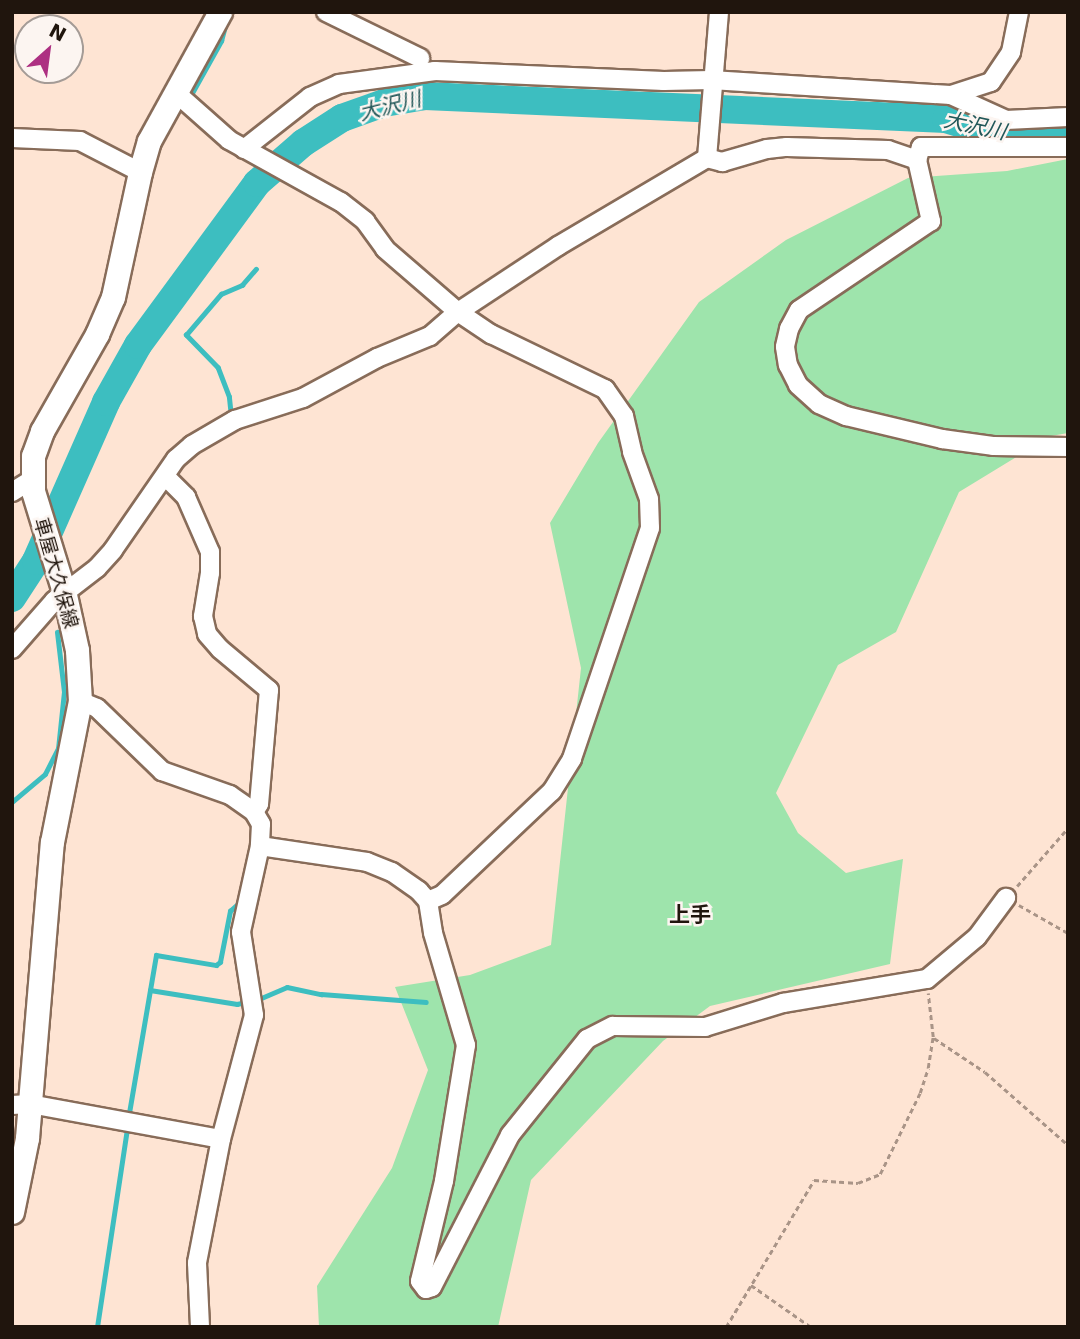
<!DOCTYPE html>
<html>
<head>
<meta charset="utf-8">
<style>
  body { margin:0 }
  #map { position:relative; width:1080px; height:1339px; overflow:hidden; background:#fee4d3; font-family:"DejaVu Sans","Noto Sans JP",sans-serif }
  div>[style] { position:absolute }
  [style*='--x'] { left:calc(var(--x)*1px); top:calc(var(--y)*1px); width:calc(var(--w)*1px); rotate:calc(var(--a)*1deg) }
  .green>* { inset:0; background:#9ee4ac }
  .stream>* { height:4.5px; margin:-2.25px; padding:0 2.25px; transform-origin:2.25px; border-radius:2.25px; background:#3dbec0 }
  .river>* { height:28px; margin:-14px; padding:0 14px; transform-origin:14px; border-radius:14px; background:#3dbec0 }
  .path>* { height:2.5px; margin-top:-1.25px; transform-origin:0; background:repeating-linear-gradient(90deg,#a99487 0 5px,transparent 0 8.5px) }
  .roads { filter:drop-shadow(2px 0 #886c59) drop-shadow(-2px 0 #886c59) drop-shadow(0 2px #886c59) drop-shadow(0 -2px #886c59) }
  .minor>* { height:18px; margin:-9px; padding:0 9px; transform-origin:9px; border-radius:9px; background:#fff }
  .major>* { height:23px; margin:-11.5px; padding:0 11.5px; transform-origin:11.5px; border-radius:11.5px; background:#fff }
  span { translate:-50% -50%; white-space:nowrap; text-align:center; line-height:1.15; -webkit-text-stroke:5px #fcf5f1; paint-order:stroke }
  .street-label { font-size:19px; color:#20150d }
  .water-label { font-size:21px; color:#235859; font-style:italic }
  .neighbourhood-label { font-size:21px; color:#20150d; font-weight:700 }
  .frame { position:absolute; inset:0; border:14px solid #20150d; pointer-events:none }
  .north { position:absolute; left:14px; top:14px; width:70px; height:70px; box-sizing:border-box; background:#fcf5f1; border:2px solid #a49b96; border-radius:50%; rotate:28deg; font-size:19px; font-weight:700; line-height:28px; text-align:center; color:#20150d }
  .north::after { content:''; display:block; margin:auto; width:24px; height:32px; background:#ad3082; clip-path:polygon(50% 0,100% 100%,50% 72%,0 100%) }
</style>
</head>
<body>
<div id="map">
  <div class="green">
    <div style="clip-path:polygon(1068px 159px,1068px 433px,1051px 436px,959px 492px,896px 632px,838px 665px,776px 793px,798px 833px,846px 873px,903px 859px,890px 964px,710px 1006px,663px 1041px,531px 1180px,498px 1327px,319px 1327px,317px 1286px,392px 1168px,428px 1070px,395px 987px,470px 975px,551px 945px,581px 668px,550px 523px,598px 443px,699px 302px,786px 240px,908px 178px,1007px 171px)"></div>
  </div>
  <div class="stream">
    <div style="--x:191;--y:95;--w:62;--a:-60.9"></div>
    <div style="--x:221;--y:41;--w:23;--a:-75"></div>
    <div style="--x:231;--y:417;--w:20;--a:-96"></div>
    <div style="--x:229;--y:397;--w:31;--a:-111"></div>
    <div style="--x:218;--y:368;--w:46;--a:-134.1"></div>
    <div style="--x:186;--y:335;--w:54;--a:-49.5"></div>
    <div style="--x:221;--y:294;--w:23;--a:-23"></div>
    <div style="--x:242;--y:285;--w:21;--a:-49"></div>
    <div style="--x:12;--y:802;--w:43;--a:-40.3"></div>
    <div style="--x:45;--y:774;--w:28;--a:-63"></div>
    <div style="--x:58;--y:749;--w:57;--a:-84"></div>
    <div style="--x:64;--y:692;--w:60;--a:-96.7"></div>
    <div style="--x:264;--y:805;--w:36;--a:82"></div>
    <div style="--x:150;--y:990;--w:88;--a:9.1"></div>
    <div style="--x:237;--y:1004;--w:9;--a:-13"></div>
    <div style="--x:259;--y:999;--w:30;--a:-23"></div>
    <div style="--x:287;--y:987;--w:35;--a:12"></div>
    <div style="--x:321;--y:994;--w:105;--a:4.4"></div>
    <div style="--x:129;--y:1113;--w:160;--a:-80.3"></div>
    <div style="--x:156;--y:955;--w:61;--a:9.5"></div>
    <div style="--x:216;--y:965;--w:5;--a:-37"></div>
    <div style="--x:220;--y:962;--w:52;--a:-78.9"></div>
    <div style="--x:230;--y:911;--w:15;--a:-42"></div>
    <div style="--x:97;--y:1327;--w:201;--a:-81.4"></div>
  </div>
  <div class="river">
    <div style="--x:12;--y:598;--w:44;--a:-57"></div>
    <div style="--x:36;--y:561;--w:174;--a:-66.2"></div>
    <div style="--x:106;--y:402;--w:65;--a:-60.7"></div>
    <div style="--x:138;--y:345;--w:201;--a:-53.7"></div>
    <div style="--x:257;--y:183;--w:61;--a:-41"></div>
    <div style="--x:303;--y:143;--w:46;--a:-32.7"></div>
    <div style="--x:342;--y:118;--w:45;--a:-19.7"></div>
    <div style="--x:384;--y:103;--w:42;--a:-9.7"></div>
    <div style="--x:425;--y:96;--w:522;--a:2.53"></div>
    <div style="--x:946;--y:119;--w:54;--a:17.1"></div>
    <div style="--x:998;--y:135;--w:70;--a:-0.8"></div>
  </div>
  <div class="path">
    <div style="--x:1017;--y:886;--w:77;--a:-48.7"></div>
    <div style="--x:1019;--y:905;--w:56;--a:29.7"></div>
    <div style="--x:934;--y:1038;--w:61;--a:33.7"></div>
    <div style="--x:985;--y:1072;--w:111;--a:41.3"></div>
    <div style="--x:751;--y:1285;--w:73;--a:35"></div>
    <div style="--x:726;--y:1327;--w:171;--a:-59.1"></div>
    <div style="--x:814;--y:1180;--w:44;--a:3.9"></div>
    <div style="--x:858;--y:1183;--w:24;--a:-22"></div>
    <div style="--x:880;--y:1174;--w:90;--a:-63.7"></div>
    <div style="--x:920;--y:1093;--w:26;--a:-72"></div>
    <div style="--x:928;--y:1068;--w:31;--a:-81"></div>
    <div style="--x:933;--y:1037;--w:44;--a:-96.5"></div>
  </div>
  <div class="roads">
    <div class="minor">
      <div style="--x:326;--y:12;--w:105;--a:26.1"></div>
      <div style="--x:175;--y:92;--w:72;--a:41.6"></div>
      <div style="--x:229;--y:140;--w:128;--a:29"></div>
      <div style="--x:341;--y:202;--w:31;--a:38"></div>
      <div style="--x:365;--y:221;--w:34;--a:54"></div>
      <div style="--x:385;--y:249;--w:96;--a:40.8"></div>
      <div style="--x:458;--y:312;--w:40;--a:34"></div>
      <div style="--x:491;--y:334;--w:127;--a:25.8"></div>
      <div style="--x:605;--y:389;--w:33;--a:55"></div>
      <div style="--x:624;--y:416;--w:37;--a:77"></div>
      <div style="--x:632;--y:452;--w:50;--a:70.1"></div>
      <div style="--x:649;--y:499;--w:29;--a:88"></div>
      <div style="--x:650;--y:528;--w:244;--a:108.7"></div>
      <div style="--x:572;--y:759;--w:38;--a:122"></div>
      <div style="--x:552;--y:791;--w:151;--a:136.6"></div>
      <div style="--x:442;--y:895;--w:15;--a:157"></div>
      <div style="--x:951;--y:95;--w:42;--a:-18"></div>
      <div style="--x:991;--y:82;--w:36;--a:-56"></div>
      <div style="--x:1011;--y:52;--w:41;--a:-78.7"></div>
      <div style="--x:12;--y:138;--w:68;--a:2.5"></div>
      <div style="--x:80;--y:141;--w:68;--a:27.3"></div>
      <div style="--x:1068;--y:147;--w:147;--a:180"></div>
      <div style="--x:921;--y:147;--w:14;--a:107"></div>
      <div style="--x:917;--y:160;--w:63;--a:77.1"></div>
      <div style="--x:931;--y:221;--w:159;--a:146"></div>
      <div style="--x:799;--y:310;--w:21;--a:118"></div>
      <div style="--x:789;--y:329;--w:18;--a:103"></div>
      <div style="--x:785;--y:347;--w:18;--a:81"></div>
      <div style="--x:788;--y:365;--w:22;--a:63"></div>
      <div style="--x:798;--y:385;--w:28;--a:42"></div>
      <div style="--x:819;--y:404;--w:30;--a:24"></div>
      <div style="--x:846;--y:416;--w:99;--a:13.5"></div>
      <div style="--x:942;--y:439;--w:51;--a:7.8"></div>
      <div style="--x:993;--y:446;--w:75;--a:0.8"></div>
      <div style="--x:244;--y:149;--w:84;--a:-38.2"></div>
      <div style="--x:310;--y:97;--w:32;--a:-24"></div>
      <div style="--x:339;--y:84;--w:97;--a:-7.7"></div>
      <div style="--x:435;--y:71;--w:229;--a:2.5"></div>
      <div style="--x:664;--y:81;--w:47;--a:-1.2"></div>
      <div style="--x:711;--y:80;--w:240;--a:3.6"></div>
      <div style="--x:951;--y:95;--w:60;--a:24.4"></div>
      <div style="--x:1006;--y:120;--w:62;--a:-2.8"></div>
      <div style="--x:707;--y:158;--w:146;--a:-85.3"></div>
      <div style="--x:165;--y:476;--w:30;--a:45"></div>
      <div style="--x:186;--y:497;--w:60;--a:66.4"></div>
      <div style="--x:210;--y:552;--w:21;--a:90"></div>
      <div style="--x:210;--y:573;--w:44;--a:99.2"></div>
      <div style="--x:203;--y:616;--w:18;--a:77"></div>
      <div style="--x:207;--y:634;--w:20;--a:49"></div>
      <div style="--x:220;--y:649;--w:64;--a:39.9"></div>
      <div style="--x:269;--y:690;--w:114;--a:95"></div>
      <div style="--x:259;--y:804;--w:9;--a:122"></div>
      <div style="--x:12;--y:492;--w:22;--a:-32"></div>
      <div style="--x:12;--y:649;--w:64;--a:-48.8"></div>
      <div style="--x:54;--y:601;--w:54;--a:-37.5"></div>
      <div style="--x:97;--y:568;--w:24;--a:-48"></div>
      <div style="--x:113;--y:550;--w:111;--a:-55.3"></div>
      <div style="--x:176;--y:459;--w:21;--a:-41"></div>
      <div style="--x:192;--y:445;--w:50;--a:-30.2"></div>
      <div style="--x:235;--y:420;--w:71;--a:-17.9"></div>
      <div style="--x:303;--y:398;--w:84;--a:-28.4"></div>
      <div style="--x:377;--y:358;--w:57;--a:-22.5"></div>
      <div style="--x:430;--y:336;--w:37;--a:-41"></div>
      <div style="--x:458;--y:312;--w:120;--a:-33.4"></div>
      <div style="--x:558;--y:246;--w:173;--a:-30.6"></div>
      <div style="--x:707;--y:158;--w:16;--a:15"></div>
      <div style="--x:722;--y:162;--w:47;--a:-16.1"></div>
      <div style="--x:767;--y:149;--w:20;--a:-6"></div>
      <div style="--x:787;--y:147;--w:101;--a:1.7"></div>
      <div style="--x:888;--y:150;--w:31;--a:19"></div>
      <div style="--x:80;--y:701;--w:18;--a:22"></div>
      <div style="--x:97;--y:708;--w:91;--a:44.1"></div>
      <div style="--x:162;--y:771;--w:72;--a:19.4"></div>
      <div style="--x:230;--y:795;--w:29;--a:35"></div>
      <div style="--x:254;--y:812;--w:14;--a:60"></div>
      <div style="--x:261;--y:824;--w:22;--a:93"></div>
      <div style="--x:260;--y:846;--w:88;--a:102.5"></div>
      <div style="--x:241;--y:932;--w:84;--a:81.1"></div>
      <div style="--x:254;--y:1015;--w:128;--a:104.9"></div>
      <div style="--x:221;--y:1139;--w:126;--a:101"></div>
      <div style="--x:197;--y:1263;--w:64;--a:87.3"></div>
      <div style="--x:260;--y:846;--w:108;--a:8.5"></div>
      <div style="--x:367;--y:862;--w:27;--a:22"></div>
      <div style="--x:392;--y:872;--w:33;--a:35"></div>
      <div style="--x:419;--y:891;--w:13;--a:48"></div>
      <div style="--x:428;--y:901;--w:32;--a:81"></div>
      <div style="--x:433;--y:933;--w:117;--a:73.6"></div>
      <div style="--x:466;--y:1045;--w:138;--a:99.2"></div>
      <div style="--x:444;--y:1181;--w:103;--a:103.5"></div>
      <div style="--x:420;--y:1281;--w:10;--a:53"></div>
      <div style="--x:426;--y:1289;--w:6;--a:-18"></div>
      <div style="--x:432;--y:1287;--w:171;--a:-62.8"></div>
      <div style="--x:510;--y:1135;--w:123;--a:-51.3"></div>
      <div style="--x:587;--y:1039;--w:29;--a:-27"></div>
      <div style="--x:613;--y:1026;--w:92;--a:0.6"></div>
      <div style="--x:705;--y:1027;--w:82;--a:-17.1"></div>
      <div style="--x:783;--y:1003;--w:146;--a:-9.5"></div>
      <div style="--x:927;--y:979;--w:65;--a:-40"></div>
      <div style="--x:977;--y:937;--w:49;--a:-53.4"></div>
      <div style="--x:12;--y:1105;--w:18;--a:-3"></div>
      <div style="--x:30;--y:1104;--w:194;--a:10.4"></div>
    </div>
    <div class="major">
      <div style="--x:12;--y:1212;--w:76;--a:-78.5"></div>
      <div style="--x:27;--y:1138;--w:297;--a:-85.2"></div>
      <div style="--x:52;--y:842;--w:144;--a:-78.8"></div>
      <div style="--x:80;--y:701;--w:51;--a:-93.4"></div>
      <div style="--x:77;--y:650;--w:56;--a:-102.3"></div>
      <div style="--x:65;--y:595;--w:109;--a:-107.1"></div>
      <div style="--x:33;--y:491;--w:35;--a:-90"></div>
      <div style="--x:33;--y:456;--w:27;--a:-70"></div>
      <div style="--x:42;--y:431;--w:112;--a:-60.4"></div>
      <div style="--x:97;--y:334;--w:40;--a:-66.6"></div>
      <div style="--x:113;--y:297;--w:128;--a:-77.8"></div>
      <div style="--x:140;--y:172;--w:32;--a:-74"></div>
      <div style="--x:149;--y:141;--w:147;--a:-61.2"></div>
    </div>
  </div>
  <div class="street-label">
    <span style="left:56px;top:573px;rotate:74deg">車屋大久保線</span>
  </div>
  <div class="water-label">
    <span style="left:390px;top:106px;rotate:-14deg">大沢川</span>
    <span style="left:975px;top:126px;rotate:12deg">大沢川</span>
  </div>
  <div class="neighbourhood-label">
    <span style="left:690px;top:915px">上手</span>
  </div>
  <div class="frame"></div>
  <div class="north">N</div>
</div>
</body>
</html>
